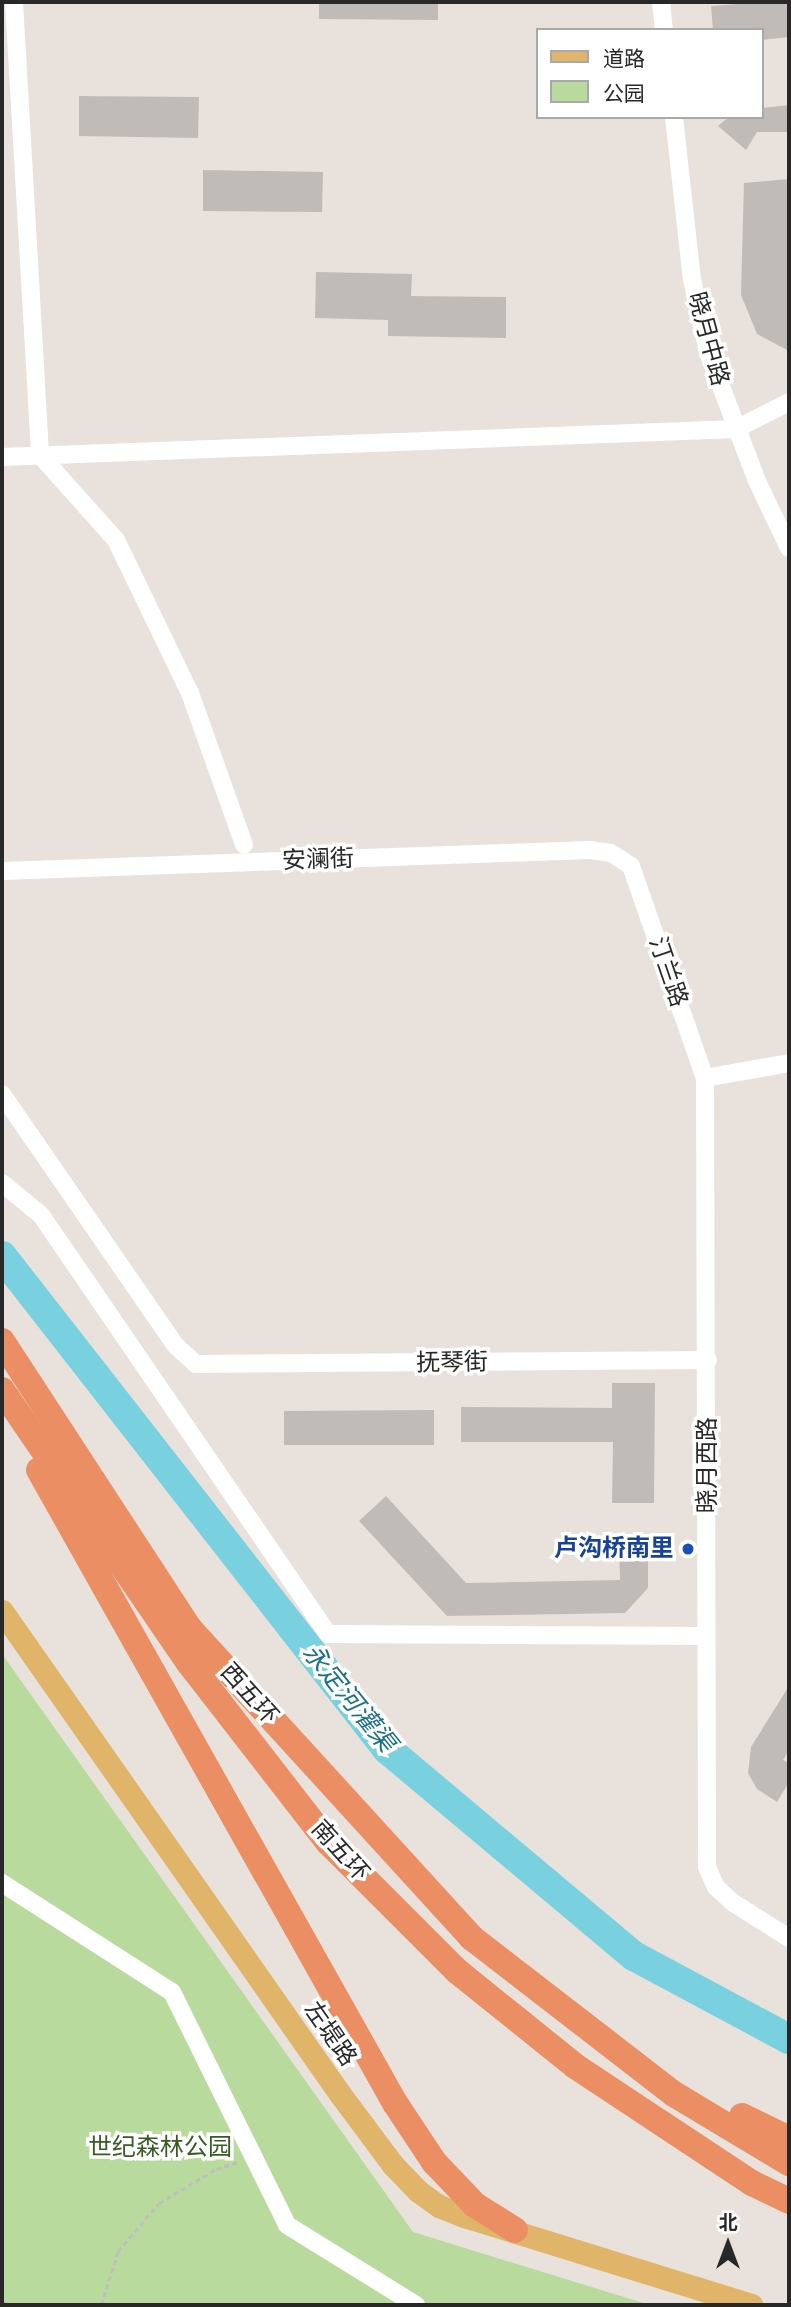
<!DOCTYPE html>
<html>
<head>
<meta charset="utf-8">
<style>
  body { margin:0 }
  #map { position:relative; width:791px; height:2307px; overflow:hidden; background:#e9e1db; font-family:Roboto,"Noto Sans SC",sans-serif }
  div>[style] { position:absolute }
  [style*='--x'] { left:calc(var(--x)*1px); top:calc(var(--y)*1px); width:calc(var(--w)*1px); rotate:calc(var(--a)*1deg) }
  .green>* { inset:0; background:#b9da9d }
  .river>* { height:30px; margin:-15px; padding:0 15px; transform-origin:15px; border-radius:15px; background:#79d1e0 }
  .building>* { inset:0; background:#c1bbb8 }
  .path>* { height:2.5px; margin-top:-1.25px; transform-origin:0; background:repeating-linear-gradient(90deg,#bebebe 0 5px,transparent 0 8.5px) }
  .minor>* { height:18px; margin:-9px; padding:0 9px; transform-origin:9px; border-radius:9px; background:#fff }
  .major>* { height:23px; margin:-11.5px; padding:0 11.5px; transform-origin:11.5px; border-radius:11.5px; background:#e0b569 }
  .highway>* { height:26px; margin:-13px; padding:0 13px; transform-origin:13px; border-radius:13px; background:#eb8e64 }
  .dots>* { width:19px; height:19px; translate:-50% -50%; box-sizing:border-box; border:4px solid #fff; border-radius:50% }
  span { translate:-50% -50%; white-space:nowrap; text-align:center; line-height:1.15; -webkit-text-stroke:7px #fff; paint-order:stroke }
  .street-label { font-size:24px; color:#282828 }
  .transit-label { font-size:24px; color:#164399; font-weight:700 }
  .right { translate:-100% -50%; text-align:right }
  .park-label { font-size:24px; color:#355c21 }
  .water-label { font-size:26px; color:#1c7088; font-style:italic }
  .frame { position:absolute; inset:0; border:4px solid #282828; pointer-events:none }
  .legend { position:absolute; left:536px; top:28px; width:228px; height:91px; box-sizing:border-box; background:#fff; border:2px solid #a9a9a9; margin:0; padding:9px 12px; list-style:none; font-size:21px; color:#282828 }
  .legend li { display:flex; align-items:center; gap:14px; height:35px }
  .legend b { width:35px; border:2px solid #a9a9a9 }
  .north { position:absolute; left:693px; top:2209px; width:70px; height:70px; -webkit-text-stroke:5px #fff; paint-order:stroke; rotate:0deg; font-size:19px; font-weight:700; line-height:28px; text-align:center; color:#282828 }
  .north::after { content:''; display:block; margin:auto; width:24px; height:32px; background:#282828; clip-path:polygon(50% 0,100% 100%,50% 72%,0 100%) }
</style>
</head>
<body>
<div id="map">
  <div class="green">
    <div style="clip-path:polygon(2px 1654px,413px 2232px,650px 2305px,2px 2305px)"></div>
  </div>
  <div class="river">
    <div style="--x:2;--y:1256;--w:626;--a:52.01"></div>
    <div style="--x:387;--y:1749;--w:322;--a:40"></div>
    <div style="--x:634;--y:1956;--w:176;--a:28.2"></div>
  </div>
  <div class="building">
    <div style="clip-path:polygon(319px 2px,438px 2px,438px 20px,319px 19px)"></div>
    <div style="clip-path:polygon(765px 2px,789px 2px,789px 37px,761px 40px,761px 30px,713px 30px,711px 6px)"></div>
    <div style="clip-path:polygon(79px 96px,199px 97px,198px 138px,79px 136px)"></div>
    <div style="clip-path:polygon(789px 105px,789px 132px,757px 132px,746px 150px,718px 126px,729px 117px,761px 117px,761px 108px)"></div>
    <div style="clip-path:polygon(203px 170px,323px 172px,322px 212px,203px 211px)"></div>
    <div style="clip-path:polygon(789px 179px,789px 351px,757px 334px,741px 295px,744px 183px)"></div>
    <div style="clip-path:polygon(316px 272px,412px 274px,411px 296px,506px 297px,506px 338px,388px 336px,388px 320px,315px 318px)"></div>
    <div style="clip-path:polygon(612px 1383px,655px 1383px,654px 1503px,612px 1503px,613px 1442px,461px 1442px,461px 1407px,612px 1408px)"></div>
    <div style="clip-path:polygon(434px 1410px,434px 1445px,284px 1445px,284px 1411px)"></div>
    <div style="clip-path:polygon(386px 1496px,466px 1583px,620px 1580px,619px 1542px,648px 1541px,648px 1588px,625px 1613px,447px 1616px,359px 1521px)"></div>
    <div style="clip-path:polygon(789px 1686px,789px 1750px,783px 1760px,789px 1763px,789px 1782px,777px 1802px,757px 1789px,748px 1773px,751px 1747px)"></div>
  </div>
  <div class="path">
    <div style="--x:2;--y:2301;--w:11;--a:22"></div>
    <div style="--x:101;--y:2305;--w:57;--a:-72.5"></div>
    <div style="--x:118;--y:2251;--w:63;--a:-49.5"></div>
    <div style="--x:159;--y:2203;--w:66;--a:-30.8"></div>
    <div style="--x:216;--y:2169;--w:24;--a:-17"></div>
  </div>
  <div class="minor">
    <div style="--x:14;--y:2;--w:454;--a:86.7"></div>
    <div style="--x:40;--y:455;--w:114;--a:48.2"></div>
    <div style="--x:116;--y:540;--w:170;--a:64.2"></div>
    <div style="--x:190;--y:693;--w:161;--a:70.4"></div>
    <div style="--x:661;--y:2;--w:28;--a:84"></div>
    <div style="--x:674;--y:117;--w:163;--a:83.7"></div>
    <div style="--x:692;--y:279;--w:75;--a:77.6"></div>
    <div style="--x:708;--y:352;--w:138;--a:69.2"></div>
    <div style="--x:757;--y:481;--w:74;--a:64.5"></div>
    <div style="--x:2;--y:457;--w:735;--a:-2.18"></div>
    <div style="--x:736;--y:429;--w:59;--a:-27"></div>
    <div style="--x:2;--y:871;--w:588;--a:-2.05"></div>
    <div style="--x:590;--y:850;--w:21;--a:8"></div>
    <div style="--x:611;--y:853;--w:24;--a:33"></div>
    <div style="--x:631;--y:866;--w:225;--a:70.8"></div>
    <div style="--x:705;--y:1078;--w:789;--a:89.85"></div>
    <div style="--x:707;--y:1867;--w:22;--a:66"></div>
    <div style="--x:716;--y:1887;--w:22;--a:43"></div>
    <div style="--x:732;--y:1902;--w:67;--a:32.3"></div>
    <div style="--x:705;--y:1078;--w:85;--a:-10.1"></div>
    <div style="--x:2;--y:1094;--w:306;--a:55.4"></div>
    <div style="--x:176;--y:1346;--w:27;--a:42"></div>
    <div style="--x:196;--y:1364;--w:512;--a:-0.45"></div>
    <div style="--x:2;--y:1183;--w:50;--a:39.4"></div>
    <div style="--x:41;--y:1215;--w:508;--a:55.59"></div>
    <div style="--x:328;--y:1634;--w:378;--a:0.3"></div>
    <div style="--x:2;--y:1883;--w:202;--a:32.7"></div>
    <div style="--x:172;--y:1992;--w:260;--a:63.7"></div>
    <div style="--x:287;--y:2225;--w:152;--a:31.8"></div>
  </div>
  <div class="major">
    <div style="--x:2;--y:1611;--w:590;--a:55.02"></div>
    <div style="--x:340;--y:2094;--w:89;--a:53.3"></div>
    <div style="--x:393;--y:2165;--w:36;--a:46"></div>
    <div style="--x:418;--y:2191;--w:26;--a:36"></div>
    <div style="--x:439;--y:2206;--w:27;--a:22"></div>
    <div style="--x:464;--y:2216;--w:301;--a:17.2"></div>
  </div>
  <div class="highway">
    <div style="--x:2;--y:1341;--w:343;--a:56.9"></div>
    <div style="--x:189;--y:1628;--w:420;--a:47.6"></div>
    <div style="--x:472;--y:1938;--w:255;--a:37.7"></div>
    <div style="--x:674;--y:2094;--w:134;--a:31"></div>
    <div style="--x:2;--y:1390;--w:331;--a:55.6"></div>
    <div style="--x:189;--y:1663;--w:227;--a:52.2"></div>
    <div style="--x:328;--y:1842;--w:182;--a:45"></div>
    <div style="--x:457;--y:1971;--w:151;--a:38.8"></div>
    <div style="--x:575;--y:2066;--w:212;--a:33.5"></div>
    <div style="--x:752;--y:2183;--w:41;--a:25.9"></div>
    <div style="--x:39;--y:1470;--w:726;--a:60.65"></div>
    <div style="--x:395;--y:2103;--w:71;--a:56.5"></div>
    <div style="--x:434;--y:2162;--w:59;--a:46.4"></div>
    <div style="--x:475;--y:2205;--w:47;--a:32"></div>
    <div style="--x:742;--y:2116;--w:52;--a:26.1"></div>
  </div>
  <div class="dots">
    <div style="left:688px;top:1549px;background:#1a4fb4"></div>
  </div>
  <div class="street-label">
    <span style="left:708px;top:339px;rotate:75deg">晓月中路</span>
    <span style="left:318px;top:860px;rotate:-2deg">安澜街</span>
    <span style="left:668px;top:972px;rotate:71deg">汀兰路</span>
    <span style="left:452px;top:1363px;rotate:-1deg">抚琴街</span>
    <span style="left:708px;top:1465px;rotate:-90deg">晓月西路</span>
    <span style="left:249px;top:1694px;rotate:48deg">西五环</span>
    <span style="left:340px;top:1851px;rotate:48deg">南五环</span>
    <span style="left:330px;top:2034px;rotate:55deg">左堤路</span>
  </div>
  <div class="transit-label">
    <span class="right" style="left:674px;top:1549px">卢沟桥南里</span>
  </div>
  <div class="park-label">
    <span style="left:160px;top:2148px">世纪森林公园</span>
  </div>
  <div class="water-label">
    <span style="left:349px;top:1698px;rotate:51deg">永定河灌渠</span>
  </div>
  <div class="frame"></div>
  <ul class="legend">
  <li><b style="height:9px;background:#e0b569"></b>道路</li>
  <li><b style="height:19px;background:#b9da9d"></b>公园</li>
  </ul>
  <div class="north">北</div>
</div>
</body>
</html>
